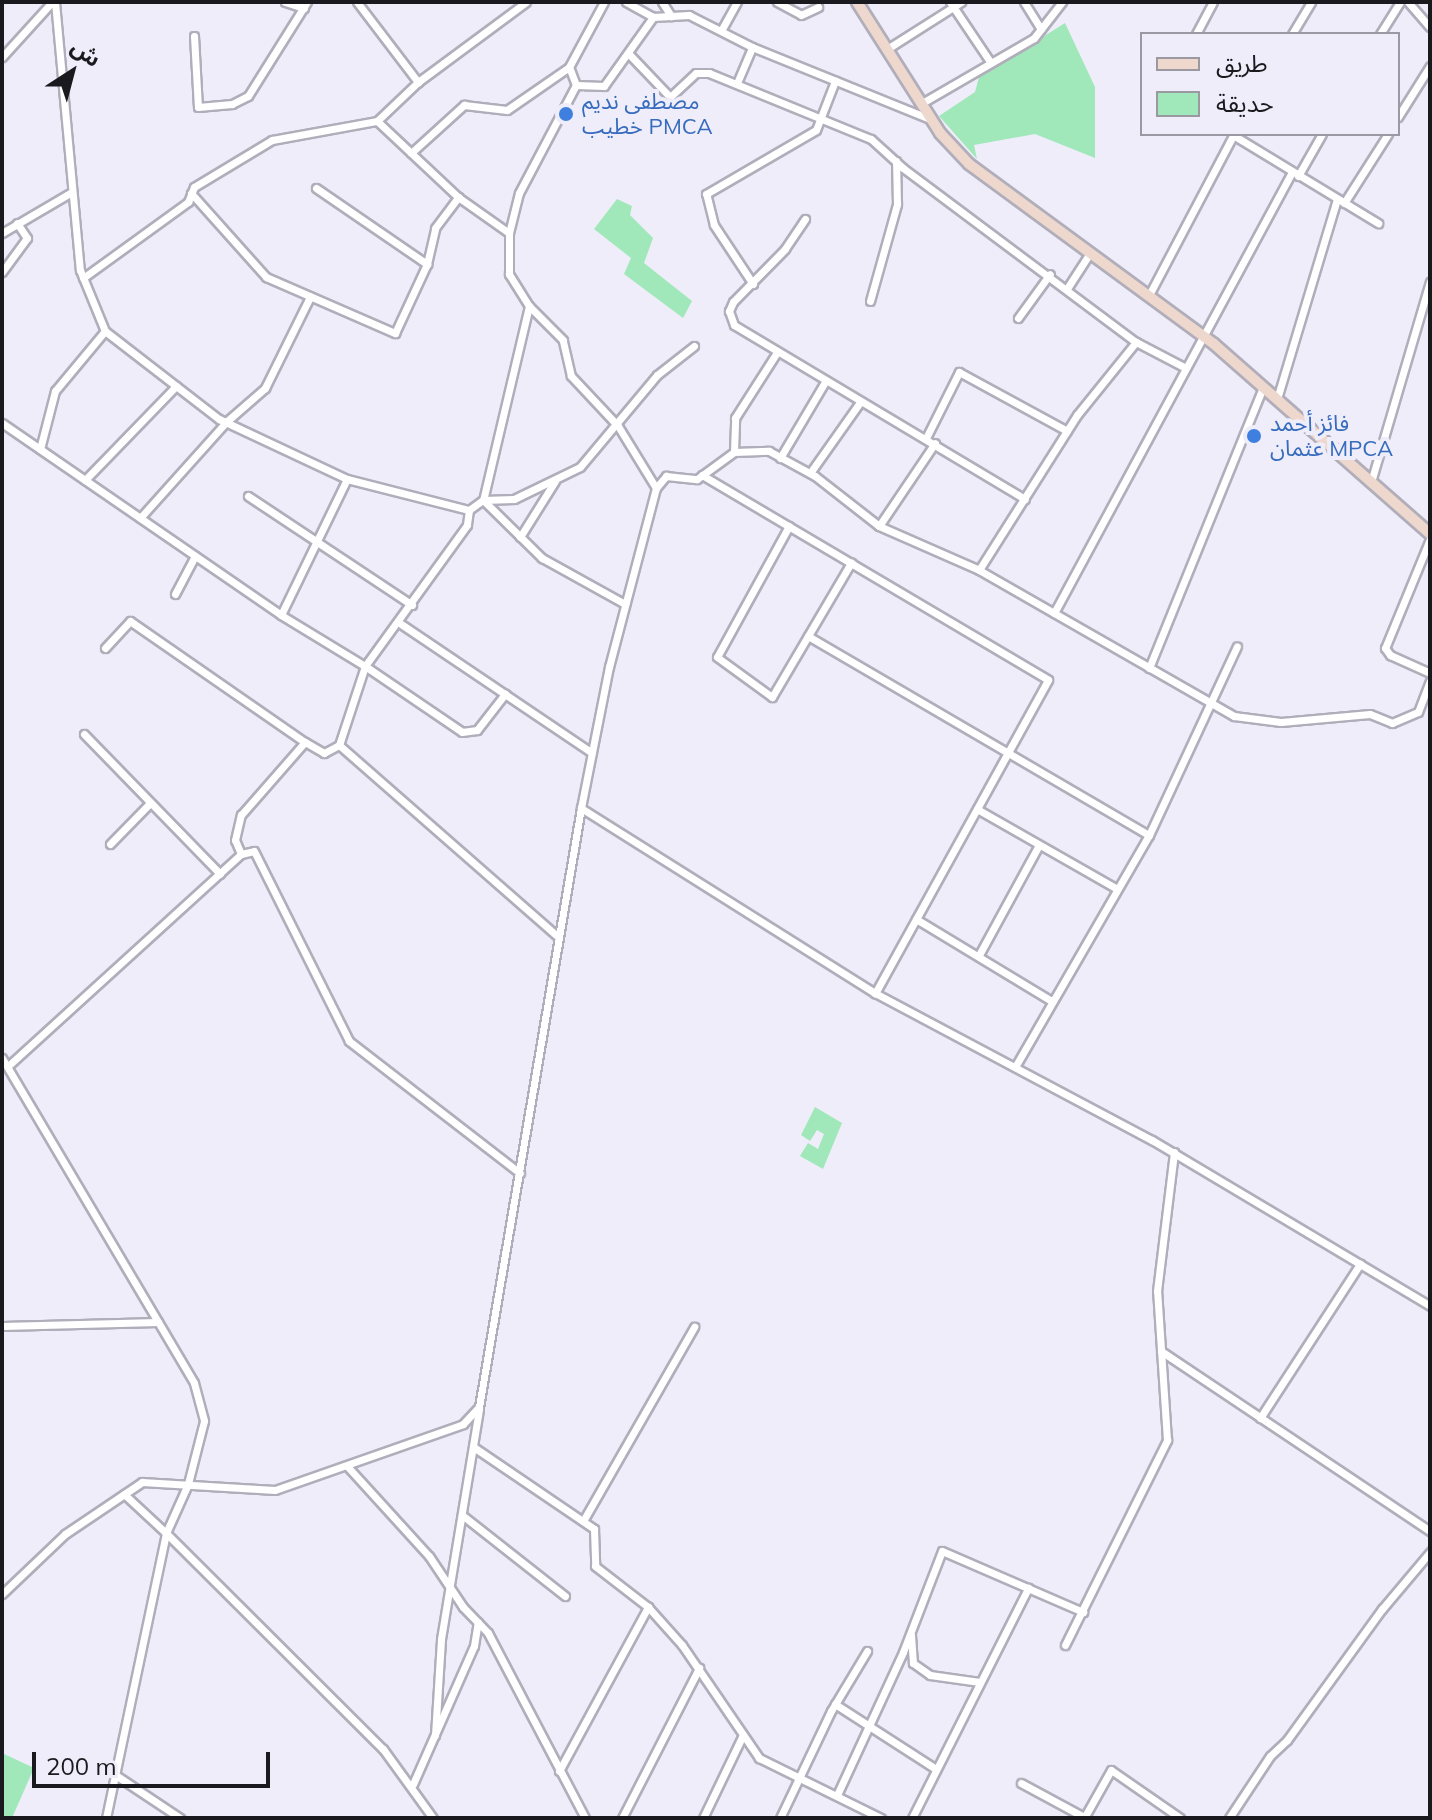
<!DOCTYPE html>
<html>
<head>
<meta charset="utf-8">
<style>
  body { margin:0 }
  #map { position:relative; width:1432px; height:1820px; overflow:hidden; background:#efedf9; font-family:Mulish,"Noto Sans Arabic",sans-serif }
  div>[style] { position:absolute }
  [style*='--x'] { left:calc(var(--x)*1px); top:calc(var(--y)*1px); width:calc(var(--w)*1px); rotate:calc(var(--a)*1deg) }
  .green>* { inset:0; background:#a0e8b9 }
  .roads { filter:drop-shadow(2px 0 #b0aeba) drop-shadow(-2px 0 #b0aeba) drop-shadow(0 2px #b0aeba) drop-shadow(0 -2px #b0aeba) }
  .street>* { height:7px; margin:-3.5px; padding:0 3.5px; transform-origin:3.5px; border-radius:3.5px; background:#fff }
  .secondary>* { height:10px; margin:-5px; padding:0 5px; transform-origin:5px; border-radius:5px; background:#eed7cd }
  .dots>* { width:22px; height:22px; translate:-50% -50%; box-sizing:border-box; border:4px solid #efedf9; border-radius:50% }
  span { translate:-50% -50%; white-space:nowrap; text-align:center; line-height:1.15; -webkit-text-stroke:8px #efedf9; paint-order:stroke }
  .shop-label { font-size:22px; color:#366cbe }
  .left { translate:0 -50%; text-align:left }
  .frame { position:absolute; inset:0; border:4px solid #1a1a1e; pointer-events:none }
  .legend { position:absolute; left:1140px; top:32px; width:260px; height:104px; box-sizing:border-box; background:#efedf9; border:2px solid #9a99a1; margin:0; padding:10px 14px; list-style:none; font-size:24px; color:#1a1a1e }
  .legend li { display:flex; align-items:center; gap:16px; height:40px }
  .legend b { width:40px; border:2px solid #9a99a1 }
  .north { position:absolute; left:32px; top:32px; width:80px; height:80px; -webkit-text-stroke:6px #efedf9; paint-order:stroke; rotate:36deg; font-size:22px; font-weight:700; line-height:32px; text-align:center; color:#1a1a1e }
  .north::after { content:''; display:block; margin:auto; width:28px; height:36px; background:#1a1a1e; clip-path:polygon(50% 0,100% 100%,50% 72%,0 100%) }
  .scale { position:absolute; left:32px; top:1752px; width:238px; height:36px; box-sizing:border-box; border:4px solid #1a1a1e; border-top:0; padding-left:10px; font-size:24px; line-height:28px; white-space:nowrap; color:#1a1a1e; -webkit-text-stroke:6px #efedf9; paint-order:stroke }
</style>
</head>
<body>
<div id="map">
  <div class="green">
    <div style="clip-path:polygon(1065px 23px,1095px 87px,1095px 158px,1035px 134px,974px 145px,977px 159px,939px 116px,975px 92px,979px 77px)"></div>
    <div style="clip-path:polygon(617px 199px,632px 206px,630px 215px,653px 238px,644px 263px,692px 301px,683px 318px,624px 274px,631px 258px,594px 229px)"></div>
    <div style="clip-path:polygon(815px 1107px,842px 1123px,823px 1169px,800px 1156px,808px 1143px,818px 1149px,824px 1134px,817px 1130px,810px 1141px,801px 1135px)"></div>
    <div style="clip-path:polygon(2px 1753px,34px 1768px,12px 1818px,2px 1818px)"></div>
  </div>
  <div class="roads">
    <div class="street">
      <div style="--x:55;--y:2;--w:269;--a:84.7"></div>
      <div style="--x:80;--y:270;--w:66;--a:67.7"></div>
      <div style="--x:105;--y:331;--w:144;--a:37.7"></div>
      <div style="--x:219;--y:419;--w:141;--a:25.1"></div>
      <div style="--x:347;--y:479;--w:151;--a:115.9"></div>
      <div style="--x:281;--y:615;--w:98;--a:31.3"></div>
      <div style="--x:365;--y:666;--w:83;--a:108.2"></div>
      <div style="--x:339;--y:745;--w:290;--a:41.2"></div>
      <div style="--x:285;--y:2;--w:20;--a:18"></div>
      <div style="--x:357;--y:2;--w:101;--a:52.7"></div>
      <div style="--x:626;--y:2;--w:31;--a:29"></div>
      <div style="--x:653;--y:17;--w:36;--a:-3"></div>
      <div style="--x:689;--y:15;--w:71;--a:26.9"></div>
      <div style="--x:752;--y:47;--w:192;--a:22"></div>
      <div style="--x:662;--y:2;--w:17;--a:57"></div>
      <div style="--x:777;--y:2;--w:27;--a:28"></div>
      <div style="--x:801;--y:15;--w:19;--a:-25"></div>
      <div style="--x:950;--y:2;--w:73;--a:56.1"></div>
      <div style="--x:1024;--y:2;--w:32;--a:58"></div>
      <div style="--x:1408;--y:2;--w:33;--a:49"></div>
      <div style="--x:722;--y:29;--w:31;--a:-61"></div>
      <div style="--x:1196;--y:34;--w:36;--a:-62"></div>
      <div style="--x:1292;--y:34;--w:37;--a:-59"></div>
      <div style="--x:1380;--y:34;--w:38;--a:-58"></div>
      <div style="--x:194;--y:36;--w:71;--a:86.8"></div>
      <div style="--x:198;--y:107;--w:34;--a:-5"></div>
      <div style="--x:232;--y:104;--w:18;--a:-27"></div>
      <div style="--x:248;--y:96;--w:111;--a:-57.9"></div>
      <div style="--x:887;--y:49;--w:88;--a:-32.4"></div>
      <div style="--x:628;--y:53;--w:61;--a:46.3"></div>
      <div style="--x:670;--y:97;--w:35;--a:-43"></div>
      <div style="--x:696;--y:73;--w:13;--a:0"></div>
      <div style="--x:709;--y:73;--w:175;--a:22.2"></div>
      <div style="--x:871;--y:139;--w:43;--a:42.2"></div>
      <div style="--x:903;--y:168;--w:291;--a:36.8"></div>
      <div style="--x:1136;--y:342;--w:54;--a:27.5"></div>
      <div style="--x:2;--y:57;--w:74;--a:-47.7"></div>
      <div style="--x:737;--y:83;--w:39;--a:-67"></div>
      <div style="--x:576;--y:85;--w:28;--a:2"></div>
      <div style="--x:604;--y:86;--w:85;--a:-54.6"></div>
      <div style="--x:922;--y:103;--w:129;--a:-30.1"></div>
      <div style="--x:1034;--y:38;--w:46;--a:-52.1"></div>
      <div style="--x:1398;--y:117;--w:60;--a:-57.9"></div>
      <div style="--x:1233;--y:135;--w:170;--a:31.3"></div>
      <div style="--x:411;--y:153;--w:72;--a:-42.2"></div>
      <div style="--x:464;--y:105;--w:43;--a:6.6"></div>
      <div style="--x:507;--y:110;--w:75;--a:-34.7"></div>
      <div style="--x:1298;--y:176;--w:48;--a:-60.3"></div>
      <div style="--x:316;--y:188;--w:135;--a:34.4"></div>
      <div style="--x:191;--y:193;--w:113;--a:48.2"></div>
      <div style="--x:266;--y:277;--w:141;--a:23.5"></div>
      <div style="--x:395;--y:333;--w:76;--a:-65.1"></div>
      <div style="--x:427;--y:264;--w:37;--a:-77"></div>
      <div style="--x:435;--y:228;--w:39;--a:-53"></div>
      <div style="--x:1344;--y:203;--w:82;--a:-57.5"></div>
      <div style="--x:805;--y:219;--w:36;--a:124"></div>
      <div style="--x:785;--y:249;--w:74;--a:134.5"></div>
      <div style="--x:733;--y:302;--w:10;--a:114"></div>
      <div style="--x:729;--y:311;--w:15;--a:70"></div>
      <div style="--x:734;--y:325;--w:339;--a:30.9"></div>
      <div style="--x:2;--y:233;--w:79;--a:-30.5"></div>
      <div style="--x:509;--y:233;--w:41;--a:-76"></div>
      <div style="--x:519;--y:193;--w:122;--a:-62.2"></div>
      <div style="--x:576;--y:85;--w:19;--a:-111"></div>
      <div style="--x:569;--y:67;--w:74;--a:-61.7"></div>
      <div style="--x:2;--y:272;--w:42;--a:-53.7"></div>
      <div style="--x:27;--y:238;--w:18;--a:-124"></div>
      <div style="--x:83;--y:278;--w:130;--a:-35.9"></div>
      <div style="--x:188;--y:202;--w:16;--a:-68"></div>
      <div style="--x:194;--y:187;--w:91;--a:-31.1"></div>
      <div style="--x:272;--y:140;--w:107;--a:-10.3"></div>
      <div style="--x:377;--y:121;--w:57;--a:-43.6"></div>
      <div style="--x:418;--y:82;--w:134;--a:-36.5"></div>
      <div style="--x:753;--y:284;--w:71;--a:-123.5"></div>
      <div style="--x:714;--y:225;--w:32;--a:-104"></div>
      <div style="--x:706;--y:194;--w:127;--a:-30.2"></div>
      <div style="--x:816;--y:130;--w:53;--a:-68.8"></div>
      <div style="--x:1068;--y:287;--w:40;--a:-57.1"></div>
      <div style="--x:1149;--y:295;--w:182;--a:-62.2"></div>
      <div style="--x:870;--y:301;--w:101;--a:-74.4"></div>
      <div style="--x:897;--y:204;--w:43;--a:-91.3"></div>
      <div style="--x:529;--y:306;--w:199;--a:103.3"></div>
      <div style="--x:483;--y:500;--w:83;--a:44.5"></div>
      <div style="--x:542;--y:558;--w:95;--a:29"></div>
      <div style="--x:1018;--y:318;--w:54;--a:-54"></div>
      <div style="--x:1277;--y:399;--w:209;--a:-73.3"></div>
      <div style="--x:2;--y:423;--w:339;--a:34.5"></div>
      <div style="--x:926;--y:438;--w:74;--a:-63.4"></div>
      <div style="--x:959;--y:372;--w:123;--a:28.6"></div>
      <div style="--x:40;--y:449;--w:60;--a:-75.5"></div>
      <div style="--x:55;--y:391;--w:78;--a:-50.2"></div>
      <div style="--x:734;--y:452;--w:34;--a:-88"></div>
      <div style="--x:735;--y:418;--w:76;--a:-57.4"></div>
      <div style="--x:780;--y:458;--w:88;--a:-59.4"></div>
      <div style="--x:810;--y:473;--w:87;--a:-54.8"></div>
      <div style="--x:702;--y:475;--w:402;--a:30.6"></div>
      <div style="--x:1048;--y:680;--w:358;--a:118.9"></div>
      <div style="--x:347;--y:479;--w:126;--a:14.3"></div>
      <div style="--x:469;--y:510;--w:17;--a:-36"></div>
      <div style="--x:483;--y:500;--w:31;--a:-2"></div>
      <div style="--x:514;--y:499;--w:73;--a:-25.9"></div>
      <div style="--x:580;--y:467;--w:120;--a:-50.1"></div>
      <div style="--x:657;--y:375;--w:47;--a:-38.1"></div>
      <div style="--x:85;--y:480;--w:131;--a:-45.9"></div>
      <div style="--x:1371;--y:482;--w:209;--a:-73.6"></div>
      <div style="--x:656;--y:488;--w:16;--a:-50"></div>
      <div style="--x:666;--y:476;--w:31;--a:6"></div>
      <div style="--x:697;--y:479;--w:46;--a:-36.1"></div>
      <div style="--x:734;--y:452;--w:35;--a:-2"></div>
      <div style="--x:769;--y:451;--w:52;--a:28.5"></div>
      <div style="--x:815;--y:476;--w:81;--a:38"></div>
      <div style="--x:879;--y:526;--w:109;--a:23.7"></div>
      <div style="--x:979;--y:570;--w:294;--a:29.8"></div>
      <div style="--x:1234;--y:716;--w:47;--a:7.3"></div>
      <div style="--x:1281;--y:722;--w:89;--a:-5.1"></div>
      <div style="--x:1370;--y:714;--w:24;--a:22"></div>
      <div style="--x:1392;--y:723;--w:28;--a:-23"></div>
      <div style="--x:1418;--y:712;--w:33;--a:-69"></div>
      <div style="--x:248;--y:496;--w:197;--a:33.6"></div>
      <div style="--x:469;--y:510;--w:15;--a:98"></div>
      <div style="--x:467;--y:525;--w:174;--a:125.9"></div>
      <div style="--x:365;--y:666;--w:117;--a:34.2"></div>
      <div style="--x:462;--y:732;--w:15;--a:-8"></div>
      <div style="--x:477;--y:730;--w:46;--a:-52.1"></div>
      <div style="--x:140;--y:518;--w:129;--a:-48.1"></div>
      <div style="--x:226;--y:422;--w:52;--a:-41.1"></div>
      <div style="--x:265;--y:388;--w:102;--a:-63.7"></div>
      <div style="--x:789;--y:526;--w:149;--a:118.8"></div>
      <div style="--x:717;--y:657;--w:68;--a:36"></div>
      <div style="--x:772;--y:697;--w:156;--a:-59.5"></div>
      <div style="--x:879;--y:526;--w:100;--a:-56"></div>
      <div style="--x:520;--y:537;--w:66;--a:-58"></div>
      <div style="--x:1430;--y:539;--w:118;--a:112.4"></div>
      <div style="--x:1385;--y:648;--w:9;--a:54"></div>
      <div style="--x:1390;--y:655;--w:44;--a:24.2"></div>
      <div style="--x:979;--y:570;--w:183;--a:-57.7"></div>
      <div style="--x:1077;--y:415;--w:94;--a:-51.1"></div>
      <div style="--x:175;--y:594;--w:43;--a:-62.2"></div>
      <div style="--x:1054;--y:613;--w:501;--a:-61.65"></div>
      <div style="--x:401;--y:624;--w:230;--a:34"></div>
      <div style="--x:808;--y:636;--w:395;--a:30.3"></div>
      <div style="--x:105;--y:648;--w:37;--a:-47"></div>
      <div style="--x:130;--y:621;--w:213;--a:34.7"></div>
      <div style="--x:305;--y:742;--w:22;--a:30"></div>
      <div style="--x:324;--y:753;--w:17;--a:-28"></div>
      <div style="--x:1149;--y:668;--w:303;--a:-67.9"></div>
      <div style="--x:84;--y:734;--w:195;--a:45.8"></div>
      <div style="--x:581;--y:808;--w:347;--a:32.2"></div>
      <div style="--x:875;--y:993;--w:314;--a:28"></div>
      <div style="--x:1152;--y:1140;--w:324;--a:30.8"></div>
      <div style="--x:977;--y:809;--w:161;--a:29.7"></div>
      <div style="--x:110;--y:844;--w:57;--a:-45.7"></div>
      <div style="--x:241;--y:854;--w:15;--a:-113"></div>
      <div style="--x:235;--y:840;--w:26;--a:-77"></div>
      <div style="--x:241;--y:815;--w:97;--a:-48.8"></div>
      <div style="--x:916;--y:919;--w:157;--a:31.2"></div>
      <div style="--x:979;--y:955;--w:125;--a:-61.4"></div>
      <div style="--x:2;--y:1058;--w:377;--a:59.4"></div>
      <div style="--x:194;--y:1383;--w:39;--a:75"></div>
      <div style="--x:204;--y:1421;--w:65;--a:104.3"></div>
      <div style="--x:188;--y:1484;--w:54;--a:114.2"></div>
      <div style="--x:166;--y:1533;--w:306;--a:44.9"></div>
      <div style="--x:383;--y:1749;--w:85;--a:54.1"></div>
      <div style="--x:8;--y:1066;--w:315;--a:-42.3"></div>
      <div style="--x:241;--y:854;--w:13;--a:-13"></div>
      <div style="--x:254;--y:851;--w:212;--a:63.4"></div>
      <div style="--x:349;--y:1041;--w:216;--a:37.7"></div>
      <div style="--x:1015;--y:1067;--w:268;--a:-60"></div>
      <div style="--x:1149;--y:835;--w:208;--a:-65"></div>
      <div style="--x:2;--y:1326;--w:156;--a:-1.5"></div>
      <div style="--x:1161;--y:1351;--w:324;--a:33.8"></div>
      <div style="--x:1260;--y:1418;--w:184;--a:-57"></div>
      <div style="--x:475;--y:1448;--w:144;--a:34.2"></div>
      <div style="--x:594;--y:1529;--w:37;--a:88"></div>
      <div style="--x:595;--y:1566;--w:67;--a:37.7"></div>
      <div style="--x:648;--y:1607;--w:51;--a:48.2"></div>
      <div style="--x:682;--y:1645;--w:137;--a:55.7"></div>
      <div style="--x:759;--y:1758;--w:136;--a:26.2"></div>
      <div style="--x:347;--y:1466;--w:122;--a:47.7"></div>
      <div style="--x:429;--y:1556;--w:61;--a:56.3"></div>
      <div style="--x:463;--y:1607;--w:36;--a:46"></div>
      <div style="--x:488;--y:1633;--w:209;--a:62.3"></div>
      <div style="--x:462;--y:1515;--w:131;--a:38.2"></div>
      <div style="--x:583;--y:1521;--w:224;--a:-60.2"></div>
      <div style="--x:2;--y:1594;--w:87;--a:-43.6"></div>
      <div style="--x:65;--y:1534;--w:93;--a:-34"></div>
      <div style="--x:142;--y:1482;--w:133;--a:3.4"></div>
      <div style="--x:275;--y:1490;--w:199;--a:-19.3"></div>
      <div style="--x:463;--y:1424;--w:23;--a:-47"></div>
      <div style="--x:479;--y:1407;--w:608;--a:-80.34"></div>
      <div style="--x:581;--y:808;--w:144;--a:-78.8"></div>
      <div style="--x:609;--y:667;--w:185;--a:-75.3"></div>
      <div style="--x:656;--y:488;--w:73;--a:-121.5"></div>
      <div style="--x:618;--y:426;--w:69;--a:-133.2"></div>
      <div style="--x:571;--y:376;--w:37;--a:-103"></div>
      <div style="--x:563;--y:340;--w:48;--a:-135"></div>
      <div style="--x:529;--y:306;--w:38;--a:-122"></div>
      <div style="--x:509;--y:274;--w:41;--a:-90"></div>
      <div style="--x:509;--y:233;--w:62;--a:-144.8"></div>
      <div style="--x:458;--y:197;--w:111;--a:-136.8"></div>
      <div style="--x:911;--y:1635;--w:28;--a:86"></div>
      <div style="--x:913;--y:1663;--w:21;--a:35"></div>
      <div style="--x:930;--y:1675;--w:50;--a:8"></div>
      <div style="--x:1065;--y:1645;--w:229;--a:-63.5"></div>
      <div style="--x:1167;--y:1440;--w:149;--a:-93.8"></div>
      <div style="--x:1157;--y:1291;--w:140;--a:-83"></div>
      <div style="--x:835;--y:1704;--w:120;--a:32.8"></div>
      <div style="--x:435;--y:1735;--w:96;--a:-86.4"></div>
      <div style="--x:441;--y:1639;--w:233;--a:-80.6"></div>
      <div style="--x:559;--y:1771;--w:187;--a:-61.5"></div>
      <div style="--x:117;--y:1776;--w:76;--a:33.7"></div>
      <div style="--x:1021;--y:1783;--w:72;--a:28.4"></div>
      <div style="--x:413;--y:1784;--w:151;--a:-66.2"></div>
      <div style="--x:474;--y:1646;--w:24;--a:-81"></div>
      <div style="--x:837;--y:1795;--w:157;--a:-65.2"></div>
      <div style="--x:903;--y:1652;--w:108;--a:-68.9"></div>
      <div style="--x:942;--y:1551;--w:154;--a:23.4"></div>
      <div style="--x:106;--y:1818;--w:291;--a:-78.1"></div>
      <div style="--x:166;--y:1533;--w:57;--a:-137.1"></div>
      <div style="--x:622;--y:1818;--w:169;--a:-62.8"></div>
      <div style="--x:703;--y:1818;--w:92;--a:-64.3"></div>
      <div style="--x:780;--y:1818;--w:119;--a:-64.5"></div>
      <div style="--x:831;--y:1711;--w:70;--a:-59"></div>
      <div style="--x:912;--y:1818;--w:258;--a:-63.2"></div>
      <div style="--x:1084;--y:1818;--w:55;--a:-60.6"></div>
      <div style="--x:1111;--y:1770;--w:84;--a:34.8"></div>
      <div style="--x:1229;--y:1818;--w:74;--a:-56.5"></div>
      <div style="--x:1270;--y:1756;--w:23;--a:-43"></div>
      <div style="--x:1287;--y:1740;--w:162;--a:-54.1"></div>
      <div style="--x:1382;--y:1609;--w:75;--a:-49.9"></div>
    </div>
    <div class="secondary">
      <div style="--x:857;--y:2;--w:155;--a:57.6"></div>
      <div style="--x:940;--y:133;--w:42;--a:46.9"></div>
      <div style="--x:969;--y:164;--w:304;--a:36.3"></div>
      <div style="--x:1214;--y:344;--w:288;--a:41.3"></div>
    </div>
  </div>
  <div class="dots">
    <div style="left:566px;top:114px;background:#3f7fe0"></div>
    <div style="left:1254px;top:436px;background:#3f7fe0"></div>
  </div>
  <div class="shop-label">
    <span class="left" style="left:582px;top:114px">مصطفى نديم<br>خطيب PMCA</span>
    <span class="left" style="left:1270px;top:436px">فائز أحمد<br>عثمان MPCA</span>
  </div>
  <div class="frame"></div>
  <ul class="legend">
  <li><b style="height:10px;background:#eed7cd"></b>طريق</li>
  <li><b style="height:22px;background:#a0e8b9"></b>حديقة</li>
  </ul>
  <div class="north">ش</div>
  <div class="scale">200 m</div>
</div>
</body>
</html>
